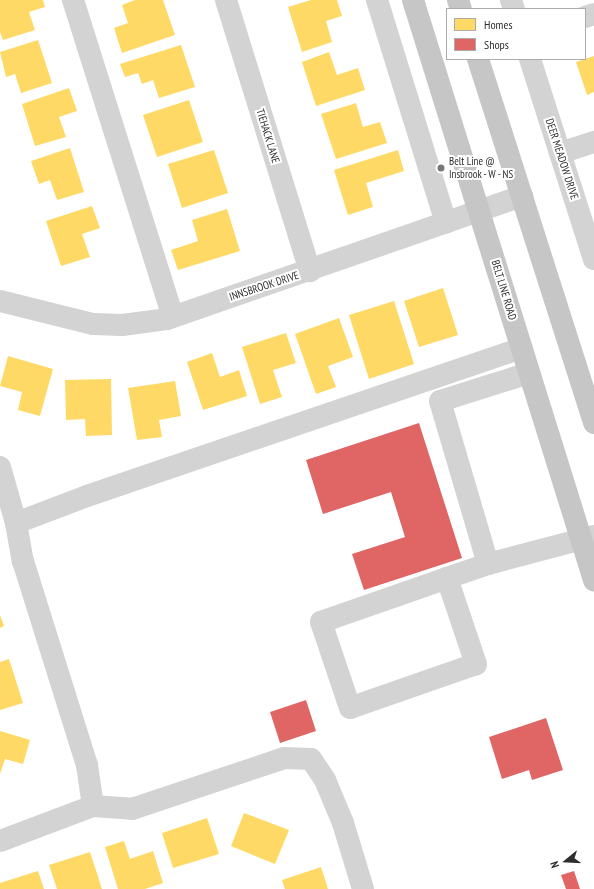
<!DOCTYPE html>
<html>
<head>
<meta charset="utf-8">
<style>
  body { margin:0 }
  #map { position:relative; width:594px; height:889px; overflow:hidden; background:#fff; font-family:"PT Sans Narrow",sans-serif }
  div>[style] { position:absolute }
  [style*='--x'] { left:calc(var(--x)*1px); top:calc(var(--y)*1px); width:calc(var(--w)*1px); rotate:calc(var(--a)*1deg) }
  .homes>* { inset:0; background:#ffd966 }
  .shops>* { inset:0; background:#e06666 }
  .minor>* { height:22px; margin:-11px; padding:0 11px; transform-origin:11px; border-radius:11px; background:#d3d3d3 }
  .major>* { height:22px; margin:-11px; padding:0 11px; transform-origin:11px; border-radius:11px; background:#c6c6c6 }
  .dots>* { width:11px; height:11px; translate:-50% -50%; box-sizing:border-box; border:2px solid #fff; border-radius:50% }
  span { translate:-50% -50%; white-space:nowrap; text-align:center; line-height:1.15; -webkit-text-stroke:4px #fff; paint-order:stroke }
  .street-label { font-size:11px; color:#2e2e2e }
  .poi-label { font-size:11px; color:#2e2e2e }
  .left { translate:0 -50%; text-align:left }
  .legend { position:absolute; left:446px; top:8px; width:140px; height:52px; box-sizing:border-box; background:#fff; border:1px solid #ababab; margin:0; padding:5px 7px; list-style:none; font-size:12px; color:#2e2e2e }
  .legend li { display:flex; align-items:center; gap:8px; height:20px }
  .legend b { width:20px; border:1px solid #ababab }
  .north { position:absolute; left:546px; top:841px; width:40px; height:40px; -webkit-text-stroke:3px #fff; paint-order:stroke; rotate:252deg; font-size:11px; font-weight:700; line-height:16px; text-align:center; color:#2e2e2e }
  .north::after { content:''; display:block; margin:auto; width:14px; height:18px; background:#2e2e2e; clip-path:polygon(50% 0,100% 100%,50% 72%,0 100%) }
</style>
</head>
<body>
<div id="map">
  <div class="homes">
    <div style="clip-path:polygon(0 0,43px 0,45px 7px,29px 12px,35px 30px,3px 40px,0 32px)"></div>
    <div style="clip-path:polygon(135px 0,163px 0,175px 35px,122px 53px,114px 28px,128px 23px,122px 5px)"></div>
    <div style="clip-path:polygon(311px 0,337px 0,342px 16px,326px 21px,332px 42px,302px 52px,288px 7px)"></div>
    <div style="clip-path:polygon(38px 40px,52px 83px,21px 93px,15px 74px,6px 77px,0 52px)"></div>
    <div style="clip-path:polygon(181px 45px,195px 87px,159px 98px,153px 80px,142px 84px,138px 73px,125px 77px,120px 64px)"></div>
    <div style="clip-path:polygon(329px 52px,337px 75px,358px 68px,365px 90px,316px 106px,302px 62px)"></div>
    <div style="clip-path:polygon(594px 56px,594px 92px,587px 95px,576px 62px)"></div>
    <div style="clip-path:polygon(69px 88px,77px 111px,59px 117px,66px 137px,35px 146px,22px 104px)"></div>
    <div style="clip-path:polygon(189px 100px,203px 142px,157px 157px,143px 115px)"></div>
    <div style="clip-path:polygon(356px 103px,363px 127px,380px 122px,387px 143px,336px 159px,321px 114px)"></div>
    <div style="clip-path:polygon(70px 148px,84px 192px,57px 200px,50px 180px,39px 184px,31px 161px)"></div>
    <div style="clip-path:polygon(214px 150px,228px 193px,182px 208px,168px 164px)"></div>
    <div style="clip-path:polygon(398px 150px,404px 171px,366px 183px,373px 207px,348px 215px,334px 170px)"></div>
    <div style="clip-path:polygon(92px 206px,100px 228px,82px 234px,90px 257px,61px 266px,46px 221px)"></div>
    <div style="clip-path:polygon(227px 209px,240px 251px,178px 270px,171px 250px,198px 241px,192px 220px)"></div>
    <div style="clip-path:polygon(443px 288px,458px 335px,419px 347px,404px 301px)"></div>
    <div style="clip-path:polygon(394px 301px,414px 364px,369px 379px,349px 315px)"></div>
    <div style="clip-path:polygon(339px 318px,353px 357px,328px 366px,336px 387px,316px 394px,295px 334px)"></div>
    <div style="clip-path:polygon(286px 333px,296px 363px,273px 370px,282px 397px,260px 404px,242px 347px)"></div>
    <div style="clip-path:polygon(212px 353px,220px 377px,239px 370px,247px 396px,203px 410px,187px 362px)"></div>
    <div style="clip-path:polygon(8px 356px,53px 369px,40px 416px,18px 410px,22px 392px,0 386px)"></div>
    <div style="clip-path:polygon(111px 379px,112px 435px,86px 436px,85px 419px,66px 420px,65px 380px)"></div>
    <div style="clip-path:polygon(175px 381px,181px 416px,159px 420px,162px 437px,137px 440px,128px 388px)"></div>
    <div style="clip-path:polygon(0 615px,4px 626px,0 628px)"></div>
    <div style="clip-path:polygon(9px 659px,23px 703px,0 710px,0 662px)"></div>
    <div style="clip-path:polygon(0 731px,30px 740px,23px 764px,5px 759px,0 774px)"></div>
    <div style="clip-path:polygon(244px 813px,289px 830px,275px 864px,231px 846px)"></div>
    <div style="clip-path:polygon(207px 818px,219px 854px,173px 868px,162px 833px)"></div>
    <div style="clip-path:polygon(124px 841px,130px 859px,153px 851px,163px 883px,145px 889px,118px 889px,105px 847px)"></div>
    <div style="clip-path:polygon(90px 852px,102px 889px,57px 889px,49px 865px)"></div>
    <div style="clip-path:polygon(321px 867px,328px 889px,285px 889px,282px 880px)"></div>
    <div style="clip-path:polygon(38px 871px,44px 889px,0 889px,0 883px)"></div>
  </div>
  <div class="shops">
    <div style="clip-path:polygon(419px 423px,462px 558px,364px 590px,352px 554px,405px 537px,391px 492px,323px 514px,306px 460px)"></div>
    <div style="clip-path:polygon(306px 700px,316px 731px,280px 743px,270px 712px)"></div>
    <div style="clip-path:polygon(546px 718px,563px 770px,532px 780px,529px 770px,502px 779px,489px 737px)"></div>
    <div style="clip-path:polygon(574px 871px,580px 889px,566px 889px,561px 875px)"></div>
  </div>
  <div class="minor">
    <div style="--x:73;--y:0;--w:332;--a:72.5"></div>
    <div style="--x:226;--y:0;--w:284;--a:72.8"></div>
    <div style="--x:377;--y:0;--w:233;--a:72.8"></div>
    <div style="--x:511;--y:0;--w:9;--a:72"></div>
    <div style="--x:585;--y:17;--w:9;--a:-18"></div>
    <div style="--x:530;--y:59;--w:210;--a:72.3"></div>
    <div style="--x:560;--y:153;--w:36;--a:-18"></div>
    <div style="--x:0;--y:301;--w:96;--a:13.9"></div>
    <div style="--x:93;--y:324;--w:29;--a:2"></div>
    <div style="--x:122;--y:325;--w:45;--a:-7.6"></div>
    <div style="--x:167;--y:319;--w:376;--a:-19.1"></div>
    <div style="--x:529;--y:373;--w:93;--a:162.5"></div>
    <div style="--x:440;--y:401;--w:170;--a:73.6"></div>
    <div style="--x:488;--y:564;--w:110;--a:-14.8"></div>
    <div style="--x:0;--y:467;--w:58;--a:74.1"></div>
    <div style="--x:16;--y:523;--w:39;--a:80"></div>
    <div style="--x:23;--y:561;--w:214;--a:72.6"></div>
    <div style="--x:87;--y:765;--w:41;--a:81.7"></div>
    <div style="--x:93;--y:806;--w:99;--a:159.4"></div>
    <div style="--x:16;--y:523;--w:76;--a:-20.8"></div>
    <div style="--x:87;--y:496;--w:459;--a:-18.8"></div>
    <div style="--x:447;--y:578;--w:91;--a:71.4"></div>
    <div style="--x:476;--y:664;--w:133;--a:160.8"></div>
    <div style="--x:350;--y:708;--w:91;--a:-108.6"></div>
    <div style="--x:321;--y:622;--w:133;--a:-19.2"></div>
    <div style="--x:447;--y:578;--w:43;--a:-18.9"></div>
    <div style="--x:93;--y:806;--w:39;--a:4"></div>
    <div style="--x:132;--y:809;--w:160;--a:-18.5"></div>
    <div style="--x:284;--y:758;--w:27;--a:2"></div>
    <div style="--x:311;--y:759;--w:25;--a:56"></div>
    <div style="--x:325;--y:780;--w:47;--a:67.3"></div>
    <div style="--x:343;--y:823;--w:69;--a:73.1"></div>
  </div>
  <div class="major">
    <div style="--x:413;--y:0;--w:608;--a:72.67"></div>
    <div style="--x:458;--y:0;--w:9;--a:72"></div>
    <div style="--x:478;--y:59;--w:382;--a:72.3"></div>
  </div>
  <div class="dots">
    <div style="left:441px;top:168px;background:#777"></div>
  </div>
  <div class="street-label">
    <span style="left:268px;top:136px;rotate:73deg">TIEHACK LANE</span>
    <span style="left:562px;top:159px;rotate:72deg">DEER MEADOW DRIVE</span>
    <span style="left:264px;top:286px;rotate:-18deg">INNSBROOK DRIVE</span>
    <span style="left:504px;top:290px;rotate:73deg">BELT LINE ROAD</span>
  </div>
  <div class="poi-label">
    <span class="left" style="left:449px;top:168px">Belt Line @<br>Insbrook - W - NS</span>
  </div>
  <ul class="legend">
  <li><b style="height:11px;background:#ffd966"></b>Homes</li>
  <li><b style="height:11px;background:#e06666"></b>Shops</li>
  </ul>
  <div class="north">N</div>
</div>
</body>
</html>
